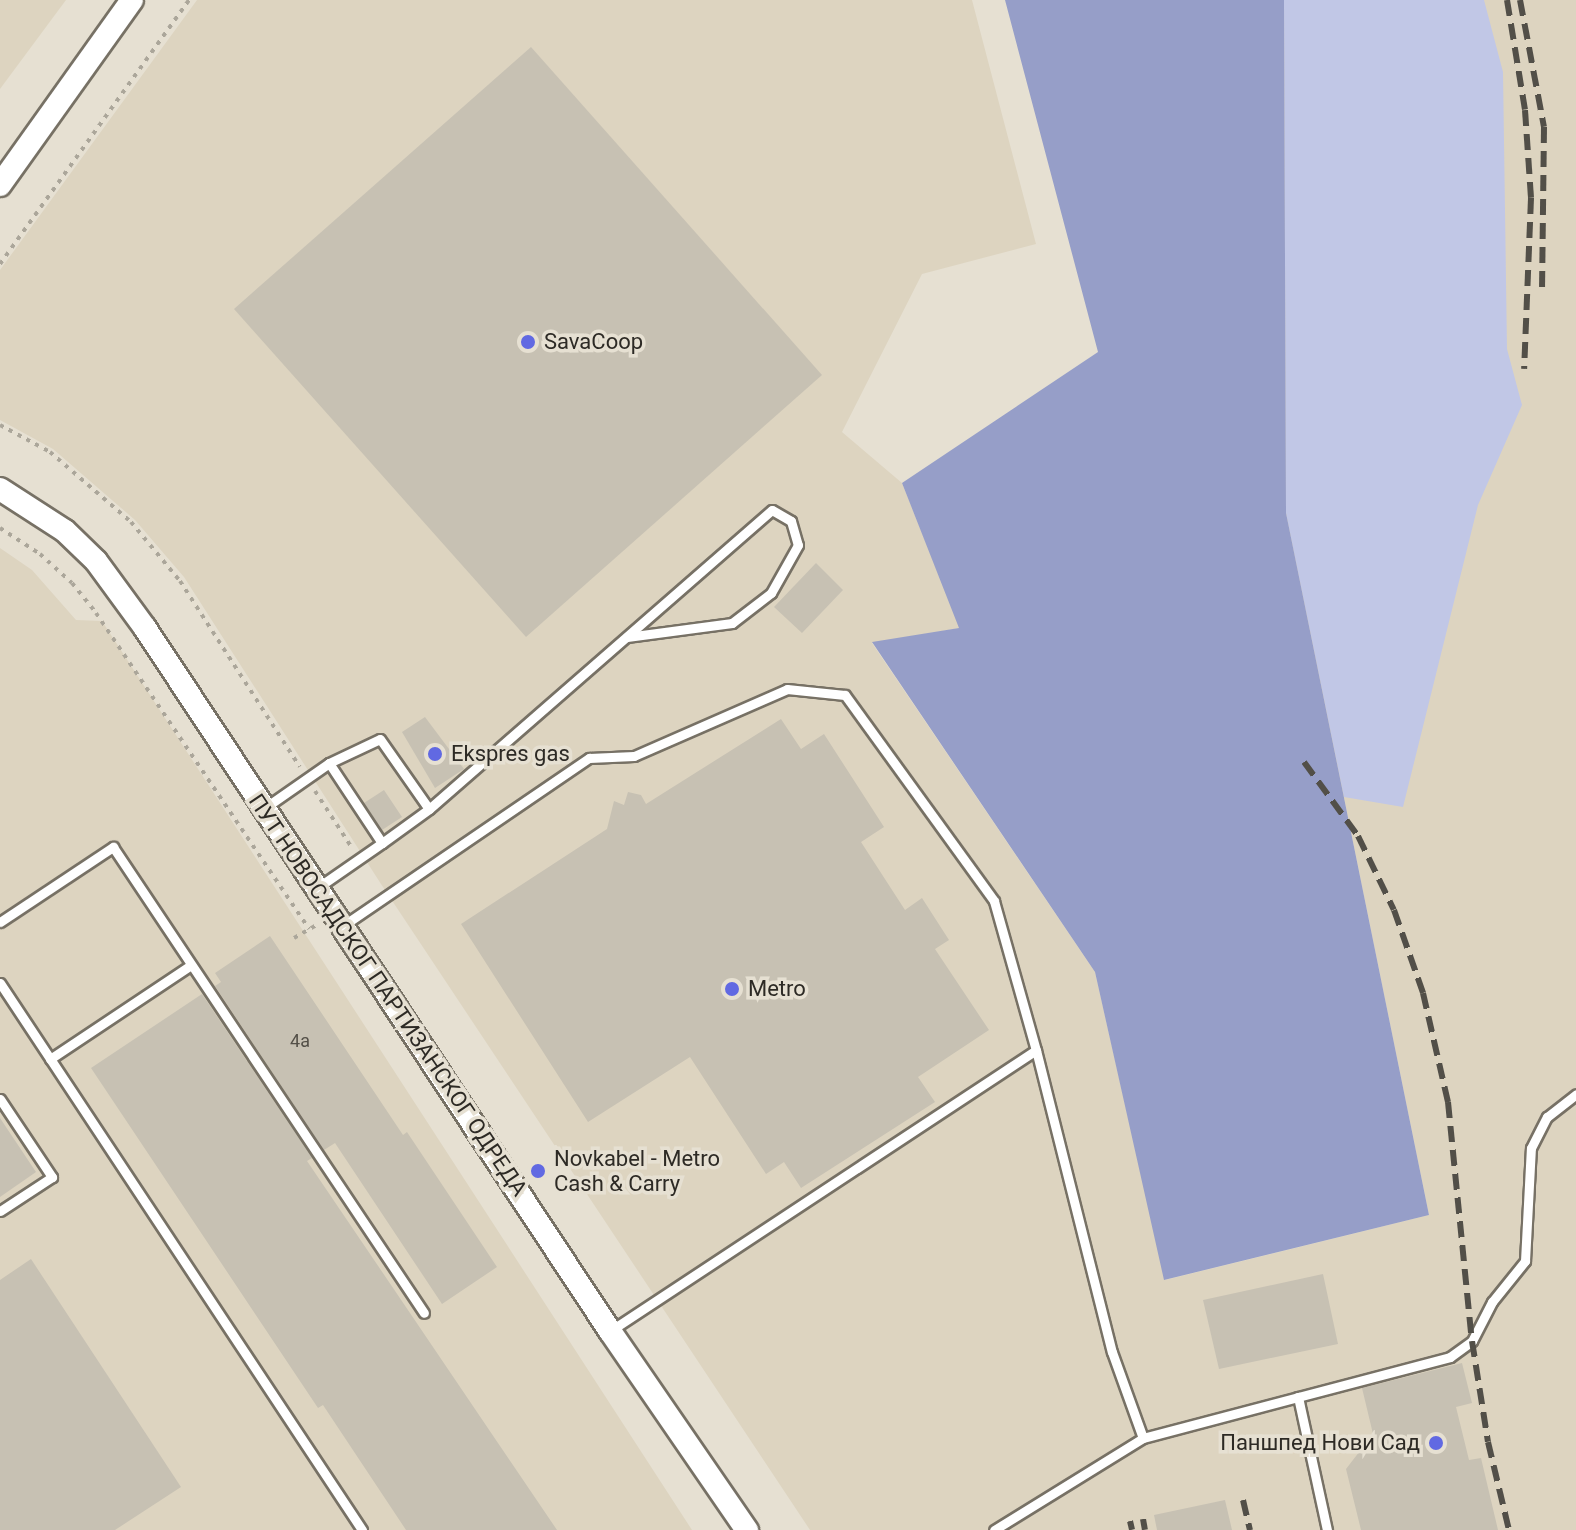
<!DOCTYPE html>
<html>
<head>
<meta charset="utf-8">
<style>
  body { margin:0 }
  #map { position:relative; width:1576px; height:1530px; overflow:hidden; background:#e6e0d2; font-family:Roboto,sans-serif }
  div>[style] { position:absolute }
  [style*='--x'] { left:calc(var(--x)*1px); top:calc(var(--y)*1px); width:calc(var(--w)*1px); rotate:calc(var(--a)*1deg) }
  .built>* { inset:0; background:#ddd4c0 }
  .green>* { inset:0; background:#c1c7e6 }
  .forest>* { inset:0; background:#969ec8 }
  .building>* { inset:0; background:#c7c1b3 }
  .path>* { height:4px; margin-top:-2px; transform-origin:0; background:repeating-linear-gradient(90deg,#aba69a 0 4px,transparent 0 10px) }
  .roads { filter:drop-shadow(2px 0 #777165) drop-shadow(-2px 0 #777165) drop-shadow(0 2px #777165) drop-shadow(0 -2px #777165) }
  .service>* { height:9px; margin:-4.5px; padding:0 4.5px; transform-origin:4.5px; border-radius:4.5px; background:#fff }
  .tertiary>* { height:22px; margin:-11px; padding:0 11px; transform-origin:11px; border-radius:11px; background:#fff }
  .rail>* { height:6px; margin-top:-3px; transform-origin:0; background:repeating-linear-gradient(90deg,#524f48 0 16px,transparent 0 24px) }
  .dots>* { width:22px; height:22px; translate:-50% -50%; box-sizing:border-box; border:4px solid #e6e0d2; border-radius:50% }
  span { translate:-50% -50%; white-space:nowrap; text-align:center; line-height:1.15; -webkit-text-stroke:7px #e6e0d2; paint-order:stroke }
  .number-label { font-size:18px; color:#545048 }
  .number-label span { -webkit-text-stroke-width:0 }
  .poi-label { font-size:22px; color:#2d2a25 }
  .left { translate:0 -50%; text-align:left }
  .right { translate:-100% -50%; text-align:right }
  .street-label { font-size:22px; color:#2d2a25 }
</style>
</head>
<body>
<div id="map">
  <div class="built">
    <div style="clip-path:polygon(0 0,66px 0,0 89px)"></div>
    <div style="clip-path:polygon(197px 0,972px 0,1036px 244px,922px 274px,842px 432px,902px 483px,960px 628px,872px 643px,1095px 972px,1165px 1280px,1429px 1215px,1286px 513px,1284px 0,1576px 0,1576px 1530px,810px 1530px,381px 884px,184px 577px,135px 520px,53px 449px,0 420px,0 270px)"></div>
    <div style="clip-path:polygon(0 548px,32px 570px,76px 620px,102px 621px,692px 1530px,0 1530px)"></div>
  </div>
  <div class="green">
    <div style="clip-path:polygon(1284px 0,1484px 0,1503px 72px,1507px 349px,1522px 405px,1478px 505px,1403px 807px,1344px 797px,1286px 513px)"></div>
  </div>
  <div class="forest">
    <div style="clip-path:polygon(1005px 0,1284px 0,1286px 513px,1429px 1215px,1164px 1280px,1095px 972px,872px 642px,959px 628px,902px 483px,1098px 352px)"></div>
  </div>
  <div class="building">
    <div style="clip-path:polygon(531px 47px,822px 375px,526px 637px,234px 309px)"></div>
    <div style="clip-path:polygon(816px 563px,843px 590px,802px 633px,774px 607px)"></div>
    <div style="clip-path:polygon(425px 717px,464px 769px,435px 788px,402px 732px)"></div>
    <div style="clip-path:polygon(781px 719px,801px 749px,824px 734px,884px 827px,861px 842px,905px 910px,922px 898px,949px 940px,935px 949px,989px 1030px,918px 1077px,935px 1102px,801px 1188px,784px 1162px,766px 1174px,690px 1057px,588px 1122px,461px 924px,607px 829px,614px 801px,624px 805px,628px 792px,641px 795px,646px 804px)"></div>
    <div style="clip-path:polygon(384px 790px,402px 817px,382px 830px,364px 803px)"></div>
    <div style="clip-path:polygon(270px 936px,403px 1135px,407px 1132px,497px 1267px,442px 1304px,335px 1143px,324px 1150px,215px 986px,221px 982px,215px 973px)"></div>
    <div style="clip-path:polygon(202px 994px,312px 1158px,307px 1161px,557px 1530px,406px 1530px,323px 1405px,318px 1408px,91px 1068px)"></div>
    <div style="clip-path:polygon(0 1118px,36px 1172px,0 1197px)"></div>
    <div style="clip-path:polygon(31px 1259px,181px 1487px,115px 1530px,0 1530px,0 1280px)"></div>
    <div style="clip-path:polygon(1323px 1274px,1338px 1344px,1219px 1369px,1203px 1300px)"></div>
    <div style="clip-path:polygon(1462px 1363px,1472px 1403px,1456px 1407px,1469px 1460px,1481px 1458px,1498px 1530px,1361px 1530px,1346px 1469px,1373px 1434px,1362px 1388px)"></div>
    <div style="clip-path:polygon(1225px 1500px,1232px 1530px,1157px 1530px,1154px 1515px)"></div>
  </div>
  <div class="path">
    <div style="--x:0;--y:264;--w:325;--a:-54.4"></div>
    <div style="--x:0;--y:425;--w:57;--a:28.4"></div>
    <div style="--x:50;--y:452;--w:107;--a:40.8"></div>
    <div style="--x:131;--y:522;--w:77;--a:50.3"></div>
    <div style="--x:180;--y:581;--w:221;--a:57.2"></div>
    <div style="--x:0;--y:528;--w:48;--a:33"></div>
    <div style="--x:40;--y:554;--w:43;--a:42.2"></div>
    <div style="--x:72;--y:583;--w:38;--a:51"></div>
    <div style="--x:96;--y:613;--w:381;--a:56"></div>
    <div style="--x:315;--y:791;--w:68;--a:57"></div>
    <div style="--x:294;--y:938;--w:28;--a:-30"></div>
  </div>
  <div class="roads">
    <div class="service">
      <div style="--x:329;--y:763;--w:56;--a:-25.2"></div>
      <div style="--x:380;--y:739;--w:85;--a:55"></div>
      <div style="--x:266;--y:807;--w:77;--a:-34.9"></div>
      <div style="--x:329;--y:763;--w:96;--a:56.5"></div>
      <div style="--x:382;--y:843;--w:79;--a:145.3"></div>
      <div style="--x:382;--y:843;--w:58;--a:-35.9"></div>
      <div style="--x:429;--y:809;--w:455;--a:-41.1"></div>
      <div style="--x:772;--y:510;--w:22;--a:30"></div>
      <div style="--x:791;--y:521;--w:25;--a:74"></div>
      <div style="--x:798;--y:545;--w:55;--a:119.4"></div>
      <div style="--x:771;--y:593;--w:49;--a:142.4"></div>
      <div style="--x:732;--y:623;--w:106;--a:172.4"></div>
      <div style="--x:0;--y:922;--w:136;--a:-33.6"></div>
      <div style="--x:113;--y:847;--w:560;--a:56.28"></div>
      <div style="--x:344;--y:925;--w:297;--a:-34.3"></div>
      <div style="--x:589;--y:758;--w:45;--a:-2.5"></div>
      <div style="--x:634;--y:756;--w:167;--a:-23.6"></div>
      <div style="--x:787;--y:689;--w:58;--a:5.9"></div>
      <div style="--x:845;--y:695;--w:254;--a:54.1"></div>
      <div style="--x:994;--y:901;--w:155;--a:74.3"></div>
      <div style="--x:0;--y:983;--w:656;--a:56.5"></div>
      <div style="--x:50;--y:1059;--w:169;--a:-33.7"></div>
      <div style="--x:0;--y:1099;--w:94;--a:56.3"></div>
      <div style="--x:52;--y:1177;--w:62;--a:146.8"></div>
      <div style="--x:610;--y:1331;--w:510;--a:-33.41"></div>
      <div style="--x:1036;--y:1050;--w:311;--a:75.9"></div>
      <div style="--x:1112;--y:1352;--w:91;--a:70.2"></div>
      <div style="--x:1143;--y:1438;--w:175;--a:148.3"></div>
      <div style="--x:1298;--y:1397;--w:157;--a:-14.7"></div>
      <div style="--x:1450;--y:1357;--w:27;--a:-36"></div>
      <div style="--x:1472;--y:1341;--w:44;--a:-62.9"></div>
      <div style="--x:1492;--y:1302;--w:53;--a:-51.2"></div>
      <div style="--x:1525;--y:1261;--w:113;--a:-87"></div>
      <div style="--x:1531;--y:1148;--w:35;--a:-63"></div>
      <div style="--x:1547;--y:1117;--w:37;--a:-38"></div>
      <div style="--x:1143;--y:1438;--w:160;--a:-14.8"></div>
      <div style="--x:1298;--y:1397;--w:136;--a:77.7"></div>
    </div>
    <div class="tertiary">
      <div style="--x:0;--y:185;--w:227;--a:-54.5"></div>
      <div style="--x:0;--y:489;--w:77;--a:32.9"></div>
      <div style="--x:65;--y:531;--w:43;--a:44.1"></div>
      <div style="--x:96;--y:561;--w:83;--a:53.8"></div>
      <div style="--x:145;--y:628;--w:843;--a:56.52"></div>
      <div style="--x:610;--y:1331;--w:242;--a:55.5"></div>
    </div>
  </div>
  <div class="rail">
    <div style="--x:1507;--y:0;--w:111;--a:80.7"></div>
    <div style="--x:1525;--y:110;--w:88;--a:86.1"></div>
    <div style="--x:1531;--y:198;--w:171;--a:92.3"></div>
    <div style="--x:1520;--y:0;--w:129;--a:79.3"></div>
    <div style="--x:1544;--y:127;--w:163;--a:90.7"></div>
    <div style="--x:1304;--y:762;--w:92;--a:53.9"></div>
    <div style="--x:1358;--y:836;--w:82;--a:64.1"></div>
    <div style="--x:1394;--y:910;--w:88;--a:70.7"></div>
    <div style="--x:1423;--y:993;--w:112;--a:77.1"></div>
    <div style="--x:1448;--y:1102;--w:240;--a:84.3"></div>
    <div style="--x:1472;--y:1341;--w:102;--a:81"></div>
    <div style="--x:1488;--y:1442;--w:90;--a:76.6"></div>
    <div style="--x:1243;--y:1500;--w:31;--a:77"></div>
    <div style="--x:1143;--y:1519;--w:11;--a:80"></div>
    <div style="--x:1130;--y:1521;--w:9;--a:77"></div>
  </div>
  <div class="dots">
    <div style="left:528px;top:342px;background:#6169e2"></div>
    <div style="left:435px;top:754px;background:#6169e2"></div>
    <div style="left:732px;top:989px;background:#6169e2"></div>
    <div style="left:538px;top:1171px;background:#6169e2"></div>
    <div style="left:1436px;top:1443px;background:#6169e2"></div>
  </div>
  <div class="number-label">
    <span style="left:300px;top:1041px">4a</span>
  </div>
  <div class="poi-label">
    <span class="left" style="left:544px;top:342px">SavaCoop</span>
    <span class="left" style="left:451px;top:754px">Ekspres gas</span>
    <span class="left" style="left:748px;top:989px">Metro</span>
    <span class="left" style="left:554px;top:1171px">Novkabel - Metro<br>Cash &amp; Carry</span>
    <span class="right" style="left:1420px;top:1443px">Паншпед Нови Сад</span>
  </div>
  <div class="street-label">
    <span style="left:388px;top:995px;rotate:56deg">ПУТ НОВОСАДСКОГ ПАРТИЗАНСКОГ ОДРЕДА</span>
  </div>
</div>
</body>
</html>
